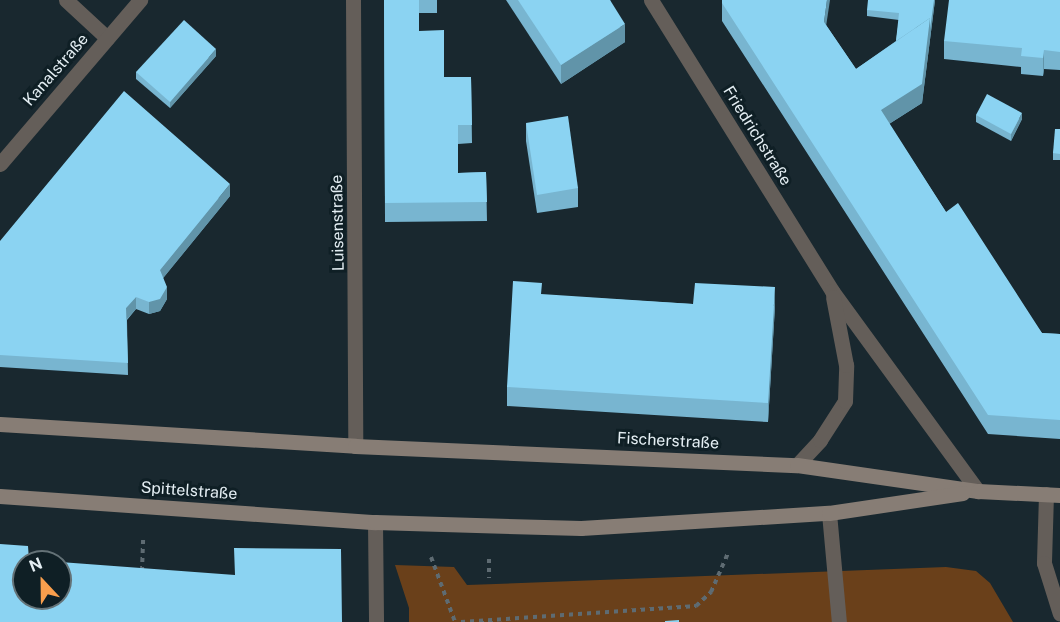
<!DOCTYPE html>
<html>
<head>
<meta charset="utf-8">
<style>
  body { margin:0 }
  #map { position:relative; width:1060px; height:622px; overflow:hidden; background:#19282f; font-family:"Public Sans",sans-serif }
  div>[style] { position:absolute }
  [style*='--x'] { left:calc(var(--x)*1px); top:calc(var(--y)*1px); width:calc(var(--w)*1px); rotate:calc(var(--a)*1deg) }
  .green>* { inset:0; background:#6a401a }
  .path>* { height:4px; margin-top:-2px; transform-origin:0; background:repeating-linear-gradient(90deg,#5e6b72 0 4.5px,transparent 0 9px) }
  .street>* { height:15px; margin:-7.5px; padding:0 7.5px; transform-origin:7.5px; border-radius:7.5px; background:#645e59 }
  .secondary>* { height:15px; margin:-7.5px; padding:0 7.5px; transform-origin:7.5px; border-radius:7.5px; background:#877d75 }
  .wall>* { inset:0; background:#78b5d0 }
  .shaded-wall>* { inset:0; background:#6194a9 }
  .building>* { inset:0; background:#8bd3f2 }
  span { translate:-50% -50%; white-space:nowrap; text-align:center; line-height:1.15; -webkit-text-stroke:6px #0f1f25; paint-order:stroke }
  .street-label { font-size:16px; color:#e4eef3 }
  .north { position:absolute; left:12px; top:550px; width:60px; height:60px; box-sizing:border-box; background:#0f1f25; border:2px solid #647277; border-radius:50%; rotate:338deg; font-size:16px; font-weight:700; line-height:24px; text-align:center; color:#e4eef3 }
  .north::after { content:''; display:block; margin:auto; width:21px; height:27px; background:#f99f4d; clip-path:polygon(50% 0,100% 100%,50% 72%,0 100%) }
</style>
</head>
<body>
<div id="map">
  <div class="green">
    <div style="clip-path:polygon(395px 565px,454px 567px,467px 585px,946px 567px,976px 571px,990px 583px,1013px 622px,409px 622px,409px 608px)"></div>
  </div>
  <div class="path">
    <div style="--x:431;--y:557;--w:69;--a:69.7"></div>
    <div style="--x:489;--y:559;--w:19;--a:90"></div>
    <div style="--x:142;--y:571;--w:31;--a:-88"></div>
    <div style="--x:461;--y:622;--w:236;--a:-3.9"></div>
    <div style="--x:696;--y:606;--w:21;--a:-43"></div>
    <div style="--x:711;--y:592;--w:43;--a:-66.4"></div>
  </div>
  <div class="street">
    <div style="--x:66;--y:0;--w:56;--a:42.8"></div>
    <div style="--x:353;--y:0;--w:446;--a:89.7"></div>
    <div style="--x:651;--y:0;--w:343;--a:58.1"></div>
    <div style="--x:832;--y:291;--w:248;--a:53.9"></div>
    <div style="--x:0;--y:164;--w:216;--a:-49.5"></div>
    <div style="--x:797;--y:465;--w:34;--a:-47"></div>
    <div style="--x:820;--y:440;--w:46;--a:-57.3"></div>
    <div style="--x:845;--y:401;--w:36;--a:-88"></div>
    <div style="--x:846;--y:365;--w:69;--a:-100.8"></div>
    <div style="--x:1046;--y:494;--w:69;--a:91.7"></div>
    <div style="--x:1044;--y:563;--w:53;--a:72.6"></div>
    <div style="--x:829;--y:513;--w:109;--a:84.8"></div>
    <div style="--x:375;--y:522;--w:100;--a:89.4"></div>
  </div>
  <div class="secondary">
    <div style="--x:0;--y:424;--w:356;--a:3.5"></div>
    <div style="--x:355;--y:446;--w:442;--a:2.5"></div>
    <div style="--x:797;--y:465;--w:183;--a:8.2"></div>
    <div style="--x:978;--y:491;--w:82;--a:2.8"></div>
    <div style="--x:0;--y:496;--w:376;--a:4"></div>
    <div style="--x:375;--y:522;--w:206;--a:1.7"></div>
    <div style="--x:581;--y:528;--w:248;--a:-3.5"></div>
    <div style="--x:829;--y:513;--w:135;--a:-8.5"></div>
  </div>
  <div class="wall">
    <div style="clip-path:polygon(384px 0,437px 0,437px 13px,419px 13px,419px 31px,444px 77px,471px 77px,472px 143px,458px 144px,458px 173px,486px 172px,487px 221px,385px 222px)"></div>
    <div style="clip-path:polygon(506px 0,610px 0,625px 42px,561px 84px)"></div>
    <div style="clip-path:polygon(722px 0,826px 25px,856px 69px,896px 41px,899px 20px,867px 16px,867px 10px,935px 0,922px 103px,889px 124px,946px 212px,1042px 333px,1060px 334px,1060px 439px,988px 434px,722px 21px)"></div>
    <div style="clip-path:polygon(1060px 0,1060px 70px,1044px 69px,1043px 76px,1021px 74px,1021px 67px,944px 59px,944px 41px)"></div>
    <div style="clip-path:polygon(216px 56px,170px 108px,136px 79px,136px 72px)"></div>
    <div style="clip-path:polygon(976px 115px,1022px 119px,1011px 141px,976px 122px)"></div>
    <div style="clip-path:polygon(526px 123px,578px 188px,578px 207px,537px 213px,526px 141px)"></div>
    <div style="clip-path:polygon(1060px 129px,1060px 160px,1053px 160px,1053px 153px)"></div>
    <div style="clip-path:polygon(230px 196px,163px 278px,167px 299px,160px 311px,149px 314px,136px 309px,127px 320px,128px 375px,0 367px,0 241px)"></div>
    <div style="clip-path:polygon(542px 295px,693px 304px,775px 306px,768px 422px,507px 406px,507px 387px)"></div>
  </div>
  <div class="shaded-wall">
    <div style="clip-path:polygon(827px 0,830px 0,824px 40px,824px 22px)"></div>
    <div style="clip-path:polygon(934px 0,935px 0,922px 103px,881px 129px,881px 110px,895px 58px)"></div>
    <div style="clip-path:polygon(625px 24px,625px 42px,561px 84px,561px 65px)"></div>
    <div style="clip-path:polygon(216px 49px,216px 56px,170px 108px,170px 102px)"></div>
    <div style="clip-path:polygon(1044px 50px,1044px 69px,1043px 76px,1043px 58px)"></div>
    <div style="clip-path:polygon(1022px 113px,1022px 119px,1011px 141px,1011px 134px)"></div>
    <div style="clip-path:polygon(230px 184px,230px 196px,160px 282px,160px 270px)"></div>
    <div style="clip-path:polygon(167px 287px,167px 299px,160px 311px,149px 314px,149px 302px)"></div>
    <div style="clip-path:polygon(775px 287px,775px 306px,768px 422px,768px 403px)"></div>
    <div style="clip-path:polygon(136px 297px,136px 309px,126px 320px,126px 308px)"></div>
  </div>
  <div class="building">
    <div style="clip-path:polygon(384px 0,419px 0,419px 31px,444px 30px,444px 77px,471px 77px,472px 125px,458px 125px,458px 173px,486px 172px,487px 202px,385px 203px)"></div>
    <div style="clip-path:polygon(518px 0,610px 0,625px 24px,561px 65px)"></div>
    <div style="clip-path:polygon(722px 0,827px 0,824px 22px,856px 69px,930px 18px,922px 84px,881px 110px,946px 212px,958px 203px,1042px 333px,1060px 334px,1060px 420px,988px 415px,722px 3px)"></div>
    <div style="clip-path:polygon(868px 0,934px 0,930px 29px,930px 18px,896px 41px,899px 13px,867px 10px)"></div>
    <div style="clip-path:polygon(949px 0,1060px 0,1060px 52px,1044px 50px,1043px 58px,1021px 56px,1022px 48px,944px 41px)"></div>
    <div style="clip-path:polygon(184px 20px,216px 49px,170px 102px,136px 72px)"></div>
    <div style="clip-path:polygon(124px 91px,230px 184px,160px 270px,167px 287px,160px 299px,149px 302px,136px 297px,126px 308px,128px 363px,0 355px,0 241px)"></div>
    <div style="clip-path:polygon(987px 94px,1022px 113px,1011px 134px,976px 115px)"></div>
    <div style="clip-path:polygon(568px 116px,578px 188px,537px 195px,526px 123px)"></div>
    <div style="clip-path:polygon(1055px 129px,1060px 129px,1060px 154px,1053px 153px)"></div>
    <div style="clip-path:polygon(513px 281px,542px 283px,541px 294px,693px 304px,695px 283px,775px 287px,768px 403px,507px 387px)"></div>
    <div style="clip-path:polygon(0 544px,28px 546px,29px 560px,57px 562px,24px 562px,24px 598px,60px 598px,60px 562px,235px 575px,234px 548px,341px 549px,342px 622px,0 622px)"></div>
    <div style="clip-path:polygon(679px 620px,679px 622px,665px 622px,665px 621px)"></div>
  </div>
  <div class="street-label">
    <span style="left:56px;top:70px;rotate:-49deg">Kanalstraße</span>
    <span style="left:757px;top:136px;rotate:58deg">Friedrichstraße</span>
    <span style="left:338px;top:223px;rotate:-91deg">Luisenstraße</span>
    <span style="left:668px;top:441px;rotate:3deg">Fischerstraße</span>
    <span style="left:189px;top:491px;rotate:4deg">Spittelstraße</span>
  </div>
  <div class="north">N</div>
</div>
</body>
</html>
